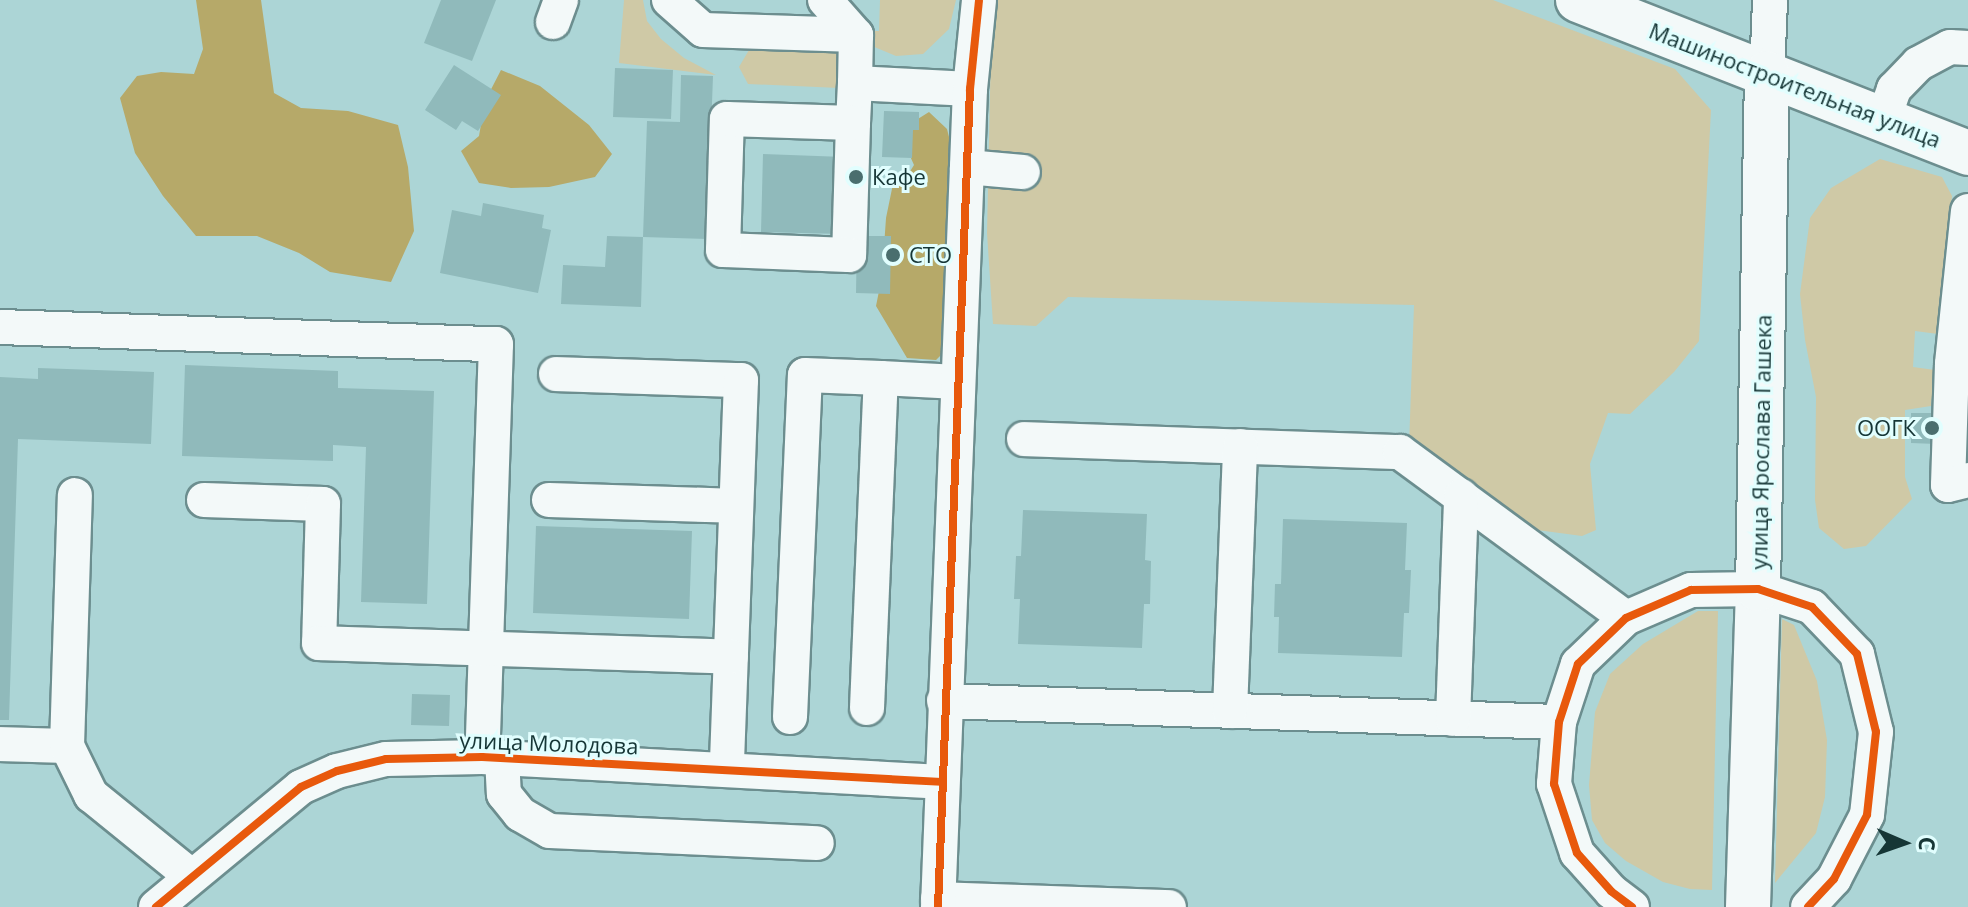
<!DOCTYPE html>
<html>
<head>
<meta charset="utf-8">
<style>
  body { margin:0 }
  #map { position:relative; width:1968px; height:907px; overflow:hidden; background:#acd5d6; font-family:"Open Sans",sans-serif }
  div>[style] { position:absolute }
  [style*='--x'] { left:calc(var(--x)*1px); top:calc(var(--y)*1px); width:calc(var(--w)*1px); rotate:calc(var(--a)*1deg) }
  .green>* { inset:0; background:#cfc9a6 }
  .forest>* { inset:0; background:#b6a969 }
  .building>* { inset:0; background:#90babb }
  .roads { filter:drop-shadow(2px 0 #6c8e8f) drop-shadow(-2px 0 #6c8e8f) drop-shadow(0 2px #6c8e8f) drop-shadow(0 -2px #6c8e8f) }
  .minor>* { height:34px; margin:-17px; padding:0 17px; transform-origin:17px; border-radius:17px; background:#f3f9f9 }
  .major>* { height:44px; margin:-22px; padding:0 22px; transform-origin:22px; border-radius:22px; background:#f3f9f9 }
  .cycleway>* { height:8px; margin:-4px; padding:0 4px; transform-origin:4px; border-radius:4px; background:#e8590c }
  .dots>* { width:22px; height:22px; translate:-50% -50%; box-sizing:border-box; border:4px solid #e1fefe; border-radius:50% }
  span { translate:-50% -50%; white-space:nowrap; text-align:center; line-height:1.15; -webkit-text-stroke:6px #e1fefe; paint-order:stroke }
  .street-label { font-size:22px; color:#163636 }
  .poi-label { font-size:22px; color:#163636 }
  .left { translate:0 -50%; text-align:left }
  .right { translate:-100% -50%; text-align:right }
  .north { position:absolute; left:1864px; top:803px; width:80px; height:80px; -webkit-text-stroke:6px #e1fefe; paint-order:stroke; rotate:92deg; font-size:22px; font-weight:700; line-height:32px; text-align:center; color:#163636 }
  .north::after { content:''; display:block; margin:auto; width:28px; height:36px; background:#163636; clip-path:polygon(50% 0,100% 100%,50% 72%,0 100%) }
</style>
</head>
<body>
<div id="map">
  <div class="green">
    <div style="clip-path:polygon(624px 0,643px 0,647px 21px,661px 39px,684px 58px,716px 75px,619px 63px)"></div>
    <div style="clip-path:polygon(880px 0,956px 0,949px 29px,923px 54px,896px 56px,872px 46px,859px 31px,879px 31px)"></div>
    <div style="clip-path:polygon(992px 0,1493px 0,1675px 69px,1711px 110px,1699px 341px,1674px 372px,1630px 414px,1608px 413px,1590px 464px,1596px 530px,1582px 536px,1523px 528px,1409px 446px,1414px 305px,1068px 297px,1036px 326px,993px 324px,987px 233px)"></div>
    <div style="clip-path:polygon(759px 48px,840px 53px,839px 88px,748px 84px,739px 67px,749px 50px)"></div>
    <div style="clip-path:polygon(1880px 159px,1942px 177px,1952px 196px,1938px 334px,1915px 331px,1913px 367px,1935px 370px,1931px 406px,1905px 410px,1905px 477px,1912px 499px,1866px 546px,1844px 549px,1819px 528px,1815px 500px,1816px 397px,1805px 340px,1800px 294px,1810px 218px,1831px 188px)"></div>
    <div style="clip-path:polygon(1698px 611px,1718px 611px,1712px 890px,1690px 889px,1663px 882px,1626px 861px,1605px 843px,1592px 820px,1589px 785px,1595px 712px,1610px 674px,1643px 644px)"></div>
    <div style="clip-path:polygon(1782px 619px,1794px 625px,1817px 681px,1827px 740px,1825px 797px,1816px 833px,1775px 883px)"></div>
  </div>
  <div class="forest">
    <div style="clip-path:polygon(196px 0,261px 0,274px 93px,301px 108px,348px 111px,398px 125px,408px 167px,414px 231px,391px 282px,330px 272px,299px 253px,257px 236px,196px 236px,163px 196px,135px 153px,120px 98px,137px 76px,161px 72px,194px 74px,203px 49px)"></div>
    <div style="clip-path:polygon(501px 70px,540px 86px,589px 125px,612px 154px,595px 177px,549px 187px,511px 188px,479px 183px,461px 151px,479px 136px,485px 101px)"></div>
    <div style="clip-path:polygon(929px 112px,947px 129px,955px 161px,949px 347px,936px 360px,907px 358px,876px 306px,882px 276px,886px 218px,894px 179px,904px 181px,914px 165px,906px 147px,913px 122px)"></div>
  </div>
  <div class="building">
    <div style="clip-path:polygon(441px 0,496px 0,472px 61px,424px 43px)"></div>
    <div style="clip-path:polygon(454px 65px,501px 95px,478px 131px,462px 121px,456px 130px,425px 110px)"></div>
    <div style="clip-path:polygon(615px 68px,673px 70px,671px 119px,613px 117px)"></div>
    <div style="clip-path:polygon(681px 75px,713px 76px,707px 239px,643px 237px,647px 121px,680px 122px)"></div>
    <div style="clip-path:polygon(884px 111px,919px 112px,919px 130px,913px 130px,912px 158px,882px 157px)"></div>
    <div style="clip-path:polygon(763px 154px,844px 157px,841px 234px,761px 232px)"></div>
    <div style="clip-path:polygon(483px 203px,544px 215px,542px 228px,551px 230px,538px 293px,440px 273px,452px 210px,481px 216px)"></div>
    <div style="clip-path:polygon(607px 236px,643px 237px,641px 307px,561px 304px,563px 265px,605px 267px)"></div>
    <div style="clip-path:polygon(857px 236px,891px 236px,890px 294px,856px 293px)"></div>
    <div style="clip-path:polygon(185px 365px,338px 371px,338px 388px,434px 391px,427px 604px,361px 602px,366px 447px,333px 445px,333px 461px,182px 456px)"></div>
    <div style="clip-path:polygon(38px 368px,154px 372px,151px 444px,18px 439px,9px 720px,0 720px,0 377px,38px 379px)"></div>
    <div style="clip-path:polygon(1911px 413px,1937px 413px,1936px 444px,1911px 443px)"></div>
    <div style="clip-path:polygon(1023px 510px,1147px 514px,1145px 560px,1151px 561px,1150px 604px,1144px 604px,1142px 648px,1018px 644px,1020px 599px,1014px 599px,1016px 556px,1021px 556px)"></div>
    <div style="clip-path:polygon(1283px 519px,1407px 523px,1405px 570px,1411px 570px,1409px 613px,1404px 613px,1402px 657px,1278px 653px,1279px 617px,1274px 617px,1275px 584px,1281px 584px)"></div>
    <div style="clip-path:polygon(536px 526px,692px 531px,689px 619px,533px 613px)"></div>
    <div style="clip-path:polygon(412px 694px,450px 695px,449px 726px,411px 725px)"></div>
  </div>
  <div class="roads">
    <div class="minor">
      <div style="--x:669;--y:0;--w:45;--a:41.4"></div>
      <div style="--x:703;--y:30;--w:153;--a:1.9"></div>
      <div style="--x:825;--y:0;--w:47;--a:48.5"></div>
      <div style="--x:856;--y:35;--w:48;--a:91.2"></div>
      <div style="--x:855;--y:83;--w:40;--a:92.9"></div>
      <div style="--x:853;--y:123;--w:132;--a:91.7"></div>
      <div style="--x:849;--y:255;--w:126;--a:-177.7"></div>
      <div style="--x:723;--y:250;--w:131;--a:-88.3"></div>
      <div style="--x:727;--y:119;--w:126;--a:1.8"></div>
      <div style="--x:553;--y:22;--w:23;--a:-70"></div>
      <div style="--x:1767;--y:73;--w:73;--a:-87.6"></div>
      <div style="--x:855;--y:83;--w:115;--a:3"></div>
      <div style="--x:1884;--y:118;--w:31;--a:-71"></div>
      <div style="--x:1894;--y:89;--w:35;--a:-46"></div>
      <div style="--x:1918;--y:64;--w:36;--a:-28"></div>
      <div style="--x:1950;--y:47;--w:18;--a:3"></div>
      <div style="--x:967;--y:167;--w:56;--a:5.1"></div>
      <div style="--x:1968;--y:211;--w:154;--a:96"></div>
      <div style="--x:1952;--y:364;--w:121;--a:91.9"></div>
      <div style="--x:1948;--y:485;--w:21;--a:-14"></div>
      <div style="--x:0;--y:327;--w:496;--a:2"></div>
      <div style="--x:496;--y:344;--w:413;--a:91.9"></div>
      <div style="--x:556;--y:374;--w:185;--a:1.9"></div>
      <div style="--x:741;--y:380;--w:389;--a:92.1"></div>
      <div style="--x:1024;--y:439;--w:376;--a:2"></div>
      <div style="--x:1400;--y:452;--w:280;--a:36.3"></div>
      <div style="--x:204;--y:500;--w:119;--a:1.9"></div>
      <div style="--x:323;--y:504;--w:139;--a:91.6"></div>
      <div style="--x:319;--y:643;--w:412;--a:1.9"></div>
      <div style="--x:549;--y:500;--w:187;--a:1.8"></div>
      <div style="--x:944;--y:701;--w:615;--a:1.96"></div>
      <div style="--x:867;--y:708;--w:330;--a:-87.6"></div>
      <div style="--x:881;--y:378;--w:77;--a:3"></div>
      <div style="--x:1230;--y:711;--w:265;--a:-87.8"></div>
      <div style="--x:790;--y:717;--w:342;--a:-87.5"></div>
      <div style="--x:805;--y:375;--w:76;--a:2.3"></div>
      <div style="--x:1453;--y:719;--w:223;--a:-87.9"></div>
      <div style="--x:0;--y:744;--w:67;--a:1.7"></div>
      <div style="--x:67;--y:746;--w:251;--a:-88.2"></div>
      <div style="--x:67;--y:746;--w:55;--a:63.9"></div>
      <div style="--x:91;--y:795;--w:129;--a:39"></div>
      <div style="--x:502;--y:758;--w:36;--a:87"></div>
      <div style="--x:504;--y:794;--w:26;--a:51"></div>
      <div style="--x:520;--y:814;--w:34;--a:30"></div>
      <div style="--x:550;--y:831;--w:267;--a:2.6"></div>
      <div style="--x:938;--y:899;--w:231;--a:2"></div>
      <div style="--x:156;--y:907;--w:188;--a:-39.6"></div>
      <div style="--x:301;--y:787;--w:39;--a:-24"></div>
      <div style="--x:337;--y:771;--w:50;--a:-13.8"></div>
      <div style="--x:386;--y:759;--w:96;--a:-1.2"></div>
      <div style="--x:482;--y:757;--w:460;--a:3.1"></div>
      <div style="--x:938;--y:907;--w:819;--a:-87.76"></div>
      <div style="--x:970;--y:89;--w:89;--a:-84.2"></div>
      <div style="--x:1632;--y:907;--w:26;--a:-143"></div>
      <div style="--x:1611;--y:891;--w:51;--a:-131.8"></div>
      <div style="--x:1577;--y:853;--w:73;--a:-108.4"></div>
      <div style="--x:1554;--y:784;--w:62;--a:-85.4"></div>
      <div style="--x:1559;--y:722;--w:61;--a:-71.9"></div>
      <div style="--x:1578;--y:664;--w:66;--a:-43.8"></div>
      <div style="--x:1626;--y:618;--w:71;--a:-23.3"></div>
      <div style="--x:1691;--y:590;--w:67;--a:-0.9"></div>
      <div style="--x:1758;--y:589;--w:57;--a:18.4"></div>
      <div style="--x:1812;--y:607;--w:65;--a:46.2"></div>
      <div style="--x:1857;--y:654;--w:80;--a:76.3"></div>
      <div style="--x:1876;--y:732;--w:83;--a:96.2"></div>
      <div style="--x:1867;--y:815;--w:72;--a:117.3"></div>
      <div style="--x:1834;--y:879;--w:38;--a:133"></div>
    </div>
    <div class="major">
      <div style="--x:1578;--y:0;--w:419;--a:21.4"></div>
      <div style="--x:1748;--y:907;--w:318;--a:-88.2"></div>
      <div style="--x:1758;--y:589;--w:516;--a:-89"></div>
    </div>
  </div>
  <div class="cycleway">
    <div style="--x:156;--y:907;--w:188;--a:-39.6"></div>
    <div style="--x:301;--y:787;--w:39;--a:-24"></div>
    <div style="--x:337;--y:771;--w:50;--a:-13.8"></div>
    <div style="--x:386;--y:759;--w:96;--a:-1.2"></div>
    <div style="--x:482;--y:757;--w:460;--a:3.1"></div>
    <div style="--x:938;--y:907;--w:819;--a:-87.76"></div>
    <div style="--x:970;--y:89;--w:89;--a:-84.2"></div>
    <div style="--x:1632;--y:907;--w:26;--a:-143"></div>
    <div style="--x:1611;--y:891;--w:51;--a:-131.8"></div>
    <div style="--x:1577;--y:853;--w:73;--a:-108.4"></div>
    <div style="--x:1554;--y:784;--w:62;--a:-85.4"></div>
    <div style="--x:1559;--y:722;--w:61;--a:-71.9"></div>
    <div style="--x:1578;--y:664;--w:66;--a:-43.8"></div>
    <div style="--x:1626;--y:618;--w:71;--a:-23.3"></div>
    <div style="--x:1691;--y:590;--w:67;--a:-0.9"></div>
    <div style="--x:1758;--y:589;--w:57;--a:18.4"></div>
    <div style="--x:1812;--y:607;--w:65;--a:46.2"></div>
    <div style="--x:1857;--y:654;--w:80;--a:76.3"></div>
    <div style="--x:1876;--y:732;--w:83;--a:96.2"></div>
    <div style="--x:1867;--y:815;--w:72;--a:117.3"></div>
    <div style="--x:1834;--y:879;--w:38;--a:133"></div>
  </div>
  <div class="dots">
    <div style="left:856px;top:177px;background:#4a6e6e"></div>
    <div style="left:893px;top:255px;background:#4a6e6e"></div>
    <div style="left:1932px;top:428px;background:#4a6e6e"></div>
  </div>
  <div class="street-label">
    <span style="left:1795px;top:85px;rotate:21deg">Машиностроительная улица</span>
    <span style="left:1761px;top:442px;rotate:-89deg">улица Ярослава Гашека</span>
    <span style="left:549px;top:743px;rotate:2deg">улица Молодова</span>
  </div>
  <div class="poi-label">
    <span class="left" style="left:872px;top:177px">Кафе</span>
    <span class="left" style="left:909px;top:255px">СТО</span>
    <span class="right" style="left:1916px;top:428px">ООГК</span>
  </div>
  <div class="north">С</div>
</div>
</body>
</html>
